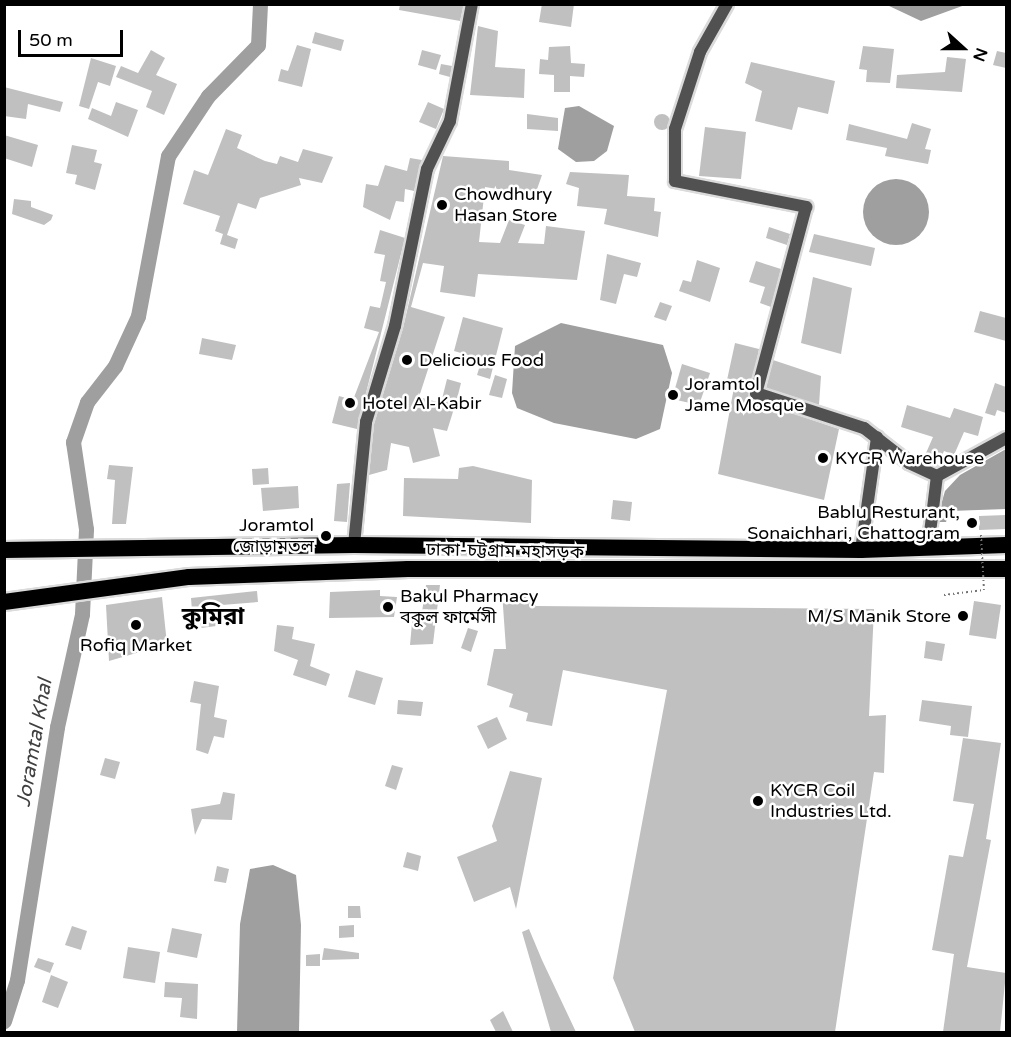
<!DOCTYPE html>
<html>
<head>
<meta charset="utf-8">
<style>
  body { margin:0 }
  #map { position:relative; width:1011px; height:1037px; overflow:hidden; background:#fff; font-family:"Varela Round","Noto Sans Bengali",sans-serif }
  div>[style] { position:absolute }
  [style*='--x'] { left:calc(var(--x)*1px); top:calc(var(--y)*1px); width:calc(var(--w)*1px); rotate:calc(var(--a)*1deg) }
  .water>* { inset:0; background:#9f9f9f }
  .round { border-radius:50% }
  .canal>* { height:15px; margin:-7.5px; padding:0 7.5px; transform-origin:7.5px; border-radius:7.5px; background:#9f9f9f }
  .building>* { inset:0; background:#c0c0c0 }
  .path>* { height:2px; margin-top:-1px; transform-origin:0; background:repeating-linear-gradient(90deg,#737373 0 1.5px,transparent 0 4.5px) }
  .roads { filter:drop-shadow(2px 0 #dbdbdb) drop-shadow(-2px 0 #dbdbdb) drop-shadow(0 2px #dbdbdb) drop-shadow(0 -2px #dbdbdb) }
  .minor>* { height:12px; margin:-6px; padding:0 6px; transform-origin:6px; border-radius:6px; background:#515151 }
  .trunk>* { height:16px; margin:-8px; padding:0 8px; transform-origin:8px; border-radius:8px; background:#000 }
  .path-bridge>* { height:2px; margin-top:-1px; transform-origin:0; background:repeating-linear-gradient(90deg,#737373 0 1.5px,transparent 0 4.5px) }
  .dots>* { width:16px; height:16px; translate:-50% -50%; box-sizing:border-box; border:3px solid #fff; border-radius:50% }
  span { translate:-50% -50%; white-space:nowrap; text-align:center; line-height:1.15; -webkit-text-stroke:5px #fff; paint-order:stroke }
  .poi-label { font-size:18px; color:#000 }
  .left { translate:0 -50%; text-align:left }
  .right { translate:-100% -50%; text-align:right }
  .street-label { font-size:18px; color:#000 }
  .water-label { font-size:20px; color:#404040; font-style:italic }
  .district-label { font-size:24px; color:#000; font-weight:700 }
  .frame { position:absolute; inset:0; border:6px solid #000; pointer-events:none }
  .north { position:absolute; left:933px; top:18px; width:60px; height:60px; -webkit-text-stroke:4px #fff; paint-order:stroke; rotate:111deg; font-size:16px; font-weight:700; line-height:24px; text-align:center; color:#000 }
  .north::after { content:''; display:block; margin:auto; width:21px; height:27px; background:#000; clip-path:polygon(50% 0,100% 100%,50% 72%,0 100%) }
  .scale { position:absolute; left:18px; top:30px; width:105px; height:27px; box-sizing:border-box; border:3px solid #000; border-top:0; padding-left:8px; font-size:18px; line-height:21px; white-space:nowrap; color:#000; -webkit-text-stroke:4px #fff; paint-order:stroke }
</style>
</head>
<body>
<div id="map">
  <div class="water">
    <div style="clip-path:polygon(887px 5px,965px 5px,921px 21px)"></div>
    <div style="clip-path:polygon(579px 106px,614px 126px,607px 151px,594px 161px,576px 162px,558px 149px,565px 108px)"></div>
    <div class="round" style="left:863px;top:179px;width:66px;height:66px"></div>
    <div style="clip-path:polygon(561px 323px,663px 345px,672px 373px,660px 429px,636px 439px,554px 423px,517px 408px,512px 393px,515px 346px)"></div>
    <div style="clip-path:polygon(1006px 449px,1006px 509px,950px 511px,946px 522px,936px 522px,945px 491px,960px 475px)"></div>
    <div style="clip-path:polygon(273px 865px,296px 875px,301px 925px,299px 1032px,237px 1032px,240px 924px,250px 869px)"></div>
  </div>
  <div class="canal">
    <div style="--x:4;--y:1021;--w:43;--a:-72.4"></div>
    <div style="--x:17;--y:980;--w:256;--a:-81"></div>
    <div style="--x:57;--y:727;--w:116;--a:-77.5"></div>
    <div style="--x:82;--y:614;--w:85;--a:-87.3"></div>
    <div style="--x:86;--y:529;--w:88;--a:-98.5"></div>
    <div style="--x:73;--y:442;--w:42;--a:-70.7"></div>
    <div style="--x:87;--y:402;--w:46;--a:-52.1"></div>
    <div style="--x:115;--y:366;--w:55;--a:-65.3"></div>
    <div style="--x:138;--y:316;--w:163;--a:-79.4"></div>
    <div style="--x:168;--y:156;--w:72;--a:-56.3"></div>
    <div style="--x:208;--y:96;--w:71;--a:-45.6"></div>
    <div style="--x:258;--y:45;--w:41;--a:-87.2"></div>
  </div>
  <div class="building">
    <div style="clip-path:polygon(400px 4px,464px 4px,460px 21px,399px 10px)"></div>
    <div style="clip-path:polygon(542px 4px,574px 4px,571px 27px,539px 22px)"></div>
    <div style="clip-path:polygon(478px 26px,498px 31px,495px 67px,525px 69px,524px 98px,470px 95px)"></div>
    <div style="clip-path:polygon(315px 32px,344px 40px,341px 51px,312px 43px)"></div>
    <div style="clip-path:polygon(297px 45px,311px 49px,302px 87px,278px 81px,281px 69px,288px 71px)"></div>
    <div style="clip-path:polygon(570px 46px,571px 63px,585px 64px,584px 77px,570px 76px,570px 92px,554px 92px,554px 75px,539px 74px,540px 59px,548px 60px,549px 47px)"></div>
    <div style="clip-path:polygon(863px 46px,894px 49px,890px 83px,866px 82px,867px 70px,859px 69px)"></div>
    <div style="clip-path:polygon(151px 50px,165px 58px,156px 75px,177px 84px,164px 115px,146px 107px,152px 91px,116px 77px,121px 66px,138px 73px)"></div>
    <div style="clip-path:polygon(422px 50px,441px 55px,436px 70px,418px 65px)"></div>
    <div style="clip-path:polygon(997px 51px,1006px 53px,1006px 68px,993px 65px)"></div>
    <div style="clip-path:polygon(947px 57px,966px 59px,962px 92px,896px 88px,897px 75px,945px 72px)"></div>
    <div style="clip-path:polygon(91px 58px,116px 66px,110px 86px,98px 82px,89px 109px,79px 106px)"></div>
    <div style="clip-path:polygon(751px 62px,835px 81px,828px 114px,798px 107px,792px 130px,755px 121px,762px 91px,745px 83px)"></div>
    <div style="clip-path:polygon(441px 64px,452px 66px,450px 77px,439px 74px)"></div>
    <div style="clip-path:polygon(4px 87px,63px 102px,60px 112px,28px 104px,26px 119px,4px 116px)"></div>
    <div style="clip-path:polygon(116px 102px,138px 110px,128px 137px,88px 119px,92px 108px,111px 116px)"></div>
    <div style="clip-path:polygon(428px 102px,444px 109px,436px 129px,419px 122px)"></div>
    <div class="round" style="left:654px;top:114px;width:16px;height:16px"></div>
    <div style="clip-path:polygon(527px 114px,558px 118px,558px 131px,527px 129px)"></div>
    <div style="clip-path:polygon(912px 123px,931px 129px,925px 149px,931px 150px,928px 164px,885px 156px,887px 148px,846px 140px,849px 124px,907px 139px)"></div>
    <div style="clip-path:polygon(705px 127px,746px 132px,741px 179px,699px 176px)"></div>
    <div style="clip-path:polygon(226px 129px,242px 135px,237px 148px,265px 161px,277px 164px,280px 156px,298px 162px,303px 149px,333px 157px,322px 183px,299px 178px,301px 185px,260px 198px,256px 209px,238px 203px,227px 235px,238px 239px,235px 249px,220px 244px,223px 234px,215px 231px,220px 216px,183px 204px,194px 170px,208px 175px)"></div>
    <div style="clip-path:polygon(4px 135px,38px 145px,32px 167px,4px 158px)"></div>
    <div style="clip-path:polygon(72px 145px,97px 150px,94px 162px,102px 164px,95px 190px,75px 184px,77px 175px,66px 173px)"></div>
    <div style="clip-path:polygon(443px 156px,509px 161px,509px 170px,542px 175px,535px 195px,485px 187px,479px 242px,500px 243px,509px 220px,525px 225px,518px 243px,544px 244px,546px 226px,585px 231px,577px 280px,478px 274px,475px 297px,440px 292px,444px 266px,423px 263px,411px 307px,445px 317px,419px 397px,441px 403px,447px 379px,461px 383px,457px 399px,447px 431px,433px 428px,440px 456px,413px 463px,409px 447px,391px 443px,387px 470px,369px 475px,374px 424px,403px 328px)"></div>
    <div style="clip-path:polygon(410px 158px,422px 160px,414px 191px,405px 189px,404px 202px,396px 201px,390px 220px,363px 207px,366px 184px,378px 186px,385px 165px,407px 171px)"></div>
    <div style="clip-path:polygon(570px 172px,629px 175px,627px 196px,655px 198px,654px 211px,661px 212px,658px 237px,604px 224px,607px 209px,577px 206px,579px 188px,566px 184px)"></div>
    <div style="clip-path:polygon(14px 199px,31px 201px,31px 207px,53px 215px,51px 220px,44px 225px,12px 214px)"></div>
    <div style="clip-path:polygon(769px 227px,790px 234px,787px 245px,766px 238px)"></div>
    <div style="clip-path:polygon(380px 230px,405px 238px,357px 429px,332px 423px,339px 396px,353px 400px,379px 332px,364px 328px,370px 306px,380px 308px,386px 282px,380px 281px,385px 255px,374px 253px)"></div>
    <div style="clip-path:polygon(814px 234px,875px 248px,871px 266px,809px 252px)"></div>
    <div style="clip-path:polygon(607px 254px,641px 263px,637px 277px,624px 274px,616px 304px,600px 300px)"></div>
    <div style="clip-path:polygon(697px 260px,720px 268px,710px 302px,679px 291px,683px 280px,691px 282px)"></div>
    <div style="clip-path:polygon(756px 261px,781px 269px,771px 307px,760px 303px,765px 287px,749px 282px)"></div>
    <div style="clip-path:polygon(813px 277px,852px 288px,841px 354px,801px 343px)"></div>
    <div style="clip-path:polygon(660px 302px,672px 306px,666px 321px,654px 317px)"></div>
    <div style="clip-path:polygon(980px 311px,1006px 318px,1006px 341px,974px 332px)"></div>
    <div style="clip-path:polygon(463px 317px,503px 328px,490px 379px,477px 375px,482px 359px,454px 351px)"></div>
    <div style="clip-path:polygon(202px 338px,236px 345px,232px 360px,199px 354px)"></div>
    <div style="clip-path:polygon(735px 343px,759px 349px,750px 399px,839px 429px,824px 500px,718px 474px,735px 382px,727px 380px)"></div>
    <div style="clip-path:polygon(773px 360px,821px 376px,819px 405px,766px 388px)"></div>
    <div style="clip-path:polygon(682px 364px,710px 373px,699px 405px,672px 399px)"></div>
    <div style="clip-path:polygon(495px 375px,507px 379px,502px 398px,489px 395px)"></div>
    <div style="clip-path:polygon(995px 383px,1006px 387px,1006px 413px,997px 410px,995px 416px,985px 413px)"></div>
    <div style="clip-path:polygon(907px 405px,950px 418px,954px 408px,983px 417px,978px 436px,964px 432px,954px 455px,944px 451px,937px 467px,923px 460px,933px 437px,901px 427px)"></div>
    <div style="clip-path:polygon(109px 465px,133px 467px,126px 524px,112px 524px,115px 480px,107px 479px)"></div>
    <div style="clip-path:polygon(473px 466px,532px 480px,531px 523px,403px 516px,404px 478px,458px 479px,459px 468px)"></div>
    <div style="clip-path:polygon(268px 468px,269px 484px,253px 485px,252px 469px)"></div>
    <div style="clip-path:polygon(350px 483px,347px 522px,334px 521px,337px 484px)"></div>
    <div style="clip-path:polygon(298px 486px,299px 508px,263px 511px,261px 488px)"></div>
    <div style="clip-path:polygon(613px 500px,632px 502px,630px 521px,611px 519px)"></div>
    <div style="clip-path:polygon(834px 508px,847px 509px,845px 520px,832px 519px)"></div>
    <div style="clip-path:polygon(1006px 515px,1006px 529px,979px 530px,979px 516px)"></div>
    <div style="clip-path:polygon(426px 585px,440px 585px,433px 644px,410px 645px,413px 612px,422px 612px)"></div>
    <div style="clip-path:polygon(380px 590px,380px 596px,397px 597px,394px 617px,329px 618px,330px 592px)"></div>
    <div style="clip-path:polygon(257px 591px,258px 602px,222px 605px,224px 625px,201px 628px,198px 611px,192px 611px,191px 598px)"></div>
    <div style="clip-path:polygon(502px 592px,536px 593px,536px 606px,874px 609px,869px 716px,886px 715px,884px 773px,874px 772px,835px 1032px,635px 1032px,613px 978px,667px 690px,563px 670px,552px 726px,526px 721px,528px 713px,509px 707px,513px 694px,487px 685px,494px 649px,506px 649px)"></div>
    <div style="clip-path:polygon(162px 597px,167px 644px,109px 661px,106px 605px)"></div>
    <div style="clip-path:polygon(974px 601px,1001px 605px,996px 639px,969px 635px)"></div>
    <div style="clip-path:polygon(277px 625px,294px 627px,292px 639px,315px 644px,310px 666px,330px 674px,326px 686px,293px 675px,298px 660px,274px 651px)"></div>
    <div style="clip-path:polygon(468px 628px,478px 631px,471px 652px,461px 648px)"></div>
    <div style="clip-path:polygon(926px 641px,945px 644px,942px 661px,924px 658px)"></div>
    <div style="clip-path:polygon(356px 670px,383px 678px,375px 705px,348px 697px)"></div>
    <div style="clip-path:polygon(194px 681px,219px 686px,214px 717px,227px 720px,224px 738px,214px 736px,208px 754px,196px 750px,201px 704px,190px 702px)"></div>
    <div style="clip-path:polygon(398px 700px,423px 702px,421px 716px,397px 714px)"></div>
    <div style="clip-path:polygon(922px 700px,972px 706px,968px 737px,950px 735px,951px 726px,919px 721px)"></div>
    <div style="clip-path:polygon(497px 717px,507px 739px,488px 749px,477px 726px)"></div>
    <div style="clip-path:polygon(963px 738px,1001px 743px,986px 839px,991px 840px,967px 967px,1006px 973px,1000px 1032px,943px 1032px,954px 954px,932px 950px,949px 855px,963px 857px,974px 804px,953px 801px)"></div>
    <div style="clip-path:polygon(105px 758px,120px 762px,115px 779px,100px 775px)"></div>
    <div style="clip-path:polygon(392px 765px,403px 768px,396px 790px,385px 786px)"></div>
    <div style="clip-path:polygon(510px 771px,542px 778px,516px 909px,510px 887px,474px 902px,457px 857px,497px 841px,492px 826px)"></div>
    <div style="clip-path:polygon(223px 792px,235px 794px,232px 820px,202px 819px,195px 835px,191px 809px,220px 804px)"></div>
    <div style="clip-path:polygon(407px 852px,421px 856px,418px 871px,403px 867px)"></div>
    <div style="clip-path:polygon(217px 866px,229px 869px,226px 883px,214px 881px)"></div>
    <div style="clip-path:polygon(348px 906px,360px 906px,361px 918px,348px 918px)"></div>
    <div style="clip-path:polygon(354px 925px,354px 937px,339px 938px,339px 926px)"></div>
    <div style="clip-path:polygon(72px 926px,87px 931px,81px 950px,65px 945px)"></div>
    <div style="clip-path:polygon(172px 928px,202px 934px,197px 958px,167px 952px)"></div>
    <div style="clip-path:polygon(529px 929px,542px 960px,576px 1032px,551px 1032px,522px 932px)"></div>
    <div style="clip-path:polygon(128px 947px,160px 952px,155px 983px,123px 978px)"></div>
    <div style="clip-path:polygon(324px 948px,359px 953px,359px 959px,322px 960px)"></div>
    <div style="clip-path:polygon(320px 954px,320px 966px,306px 966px,306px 955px)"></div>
    <div style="clip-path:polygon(38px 958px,54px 963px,50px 973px,34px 967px)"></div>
    <div style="clip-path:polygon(51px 975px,68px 982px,58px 1008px,42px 1002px)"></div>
    <div style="clip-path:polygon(165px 982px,198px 984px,197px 1019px,180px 1017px,182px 998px,164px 997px)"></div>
    <div style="clip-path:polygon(503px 1011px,513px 1032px,496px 1032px,490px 1020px)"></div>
  </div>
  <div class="path">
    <div style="--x:944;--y:595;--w:40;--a:-7.1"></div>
  </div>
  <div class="roads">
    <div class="minor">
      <div style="--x:727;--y:4;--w:55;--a:119.4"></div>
      <div style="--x:700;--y:52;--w:81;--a:108"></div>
      <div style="--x:675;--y:129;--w:52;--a:90"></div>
      <div style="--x:675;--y:181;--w:134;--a:11.2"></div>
      <div style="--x:806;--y:207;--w:193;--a:105"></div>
      <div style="--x:756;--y:393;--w:114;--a:18"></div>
      <div style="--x:864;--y:428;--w:57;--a:37.9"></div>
      <div style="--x:909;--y:463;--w:31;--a:25"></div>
      <div style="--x:937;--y:476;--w:79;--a:-28.8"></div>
      <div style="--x:354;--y:545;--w:124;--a:-84.4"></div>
      <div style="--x:366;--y:422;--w:100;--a:-73.2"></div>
      <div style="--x:395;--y:326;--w:160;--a:-78.5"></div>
      <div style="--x:427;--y:169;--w:53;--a:-64.4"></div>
      <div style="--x:450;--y:121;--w:119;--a:-79.4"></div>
      <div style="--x:928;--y:549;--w:74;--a:-83"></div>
      <div style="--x:861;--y:550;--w:114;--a:-81.9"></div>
    </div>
    <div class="trunk">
      <div style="--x:4;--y:550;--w:350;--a:-0.8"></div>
      <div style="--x:354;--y:545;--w:507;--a:0.57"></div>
      <div style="--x:861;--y:550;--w:145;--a:-2"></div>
      <div style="--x:4;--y:602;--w:187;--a:-7.7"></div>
      <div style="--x:189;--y:577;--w:219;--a:-2.1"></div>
      <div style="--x:408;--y:569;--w:598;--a:0"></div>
    </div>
  </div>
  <div class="path-bridge">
    <div style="--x:981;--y:535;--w:55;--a:86.9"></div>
  </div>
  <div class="dots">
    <div style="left:442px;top:205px;background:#000"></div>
    <div style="left:407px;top:360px;background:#000"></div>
    <div style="left:673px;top:395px;background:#000"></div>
    <div style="left:350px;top:403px;background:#000"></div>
    <div style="left:823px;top:458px;background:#000"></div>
    <div style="left:972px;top:523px;background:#000"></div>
    <div style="left:326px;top:536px;background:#000"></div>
    <div style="left:388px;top:607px;background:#000"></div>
    <div style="left:963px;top:616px;background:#000"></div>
    <div style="left:136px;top:625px;background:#000"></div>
    <div style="left:758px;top:801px;background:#000"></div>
  </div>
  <div class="poi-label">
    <span class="left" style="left:454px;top:205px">Chowdhury<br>Hasan Store</span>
    <span class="left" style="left:419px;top:360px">Delicious Food</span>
    <span class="left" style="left:685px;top:395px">Joramtol<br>Jame Mosque</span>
    <span class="left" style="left:362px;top:403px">Hotel Al-Kabir</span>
    <span class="left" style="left:835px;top:458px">KYCR Warehouse</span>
    <span class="right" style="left:960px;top:523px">Bablu Resturant,<br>Sonaichhari, Chattogram</span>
    <span class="right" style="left:314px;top:536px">Joramtol<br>জোড়ামতল</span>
    <span class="left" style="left:400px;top:607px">Bakul Pharmacy<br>বকুল ফার্মেসী</span>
    <span class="right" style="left:951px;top:616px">M/S Manik Store</span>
    <span style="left:136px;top:645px">Rofiq Market</span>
    <span class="left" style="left:770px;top:801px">KYCR Coil<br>Industries Ltd.</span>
  </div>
  <div class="street-label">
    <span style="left:505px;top:551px;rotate:1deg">ঢাকা-চট্টগ্রাম মহাসড়ক</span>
  </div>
  <div class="water-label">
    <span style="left:35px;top:743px;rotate:-80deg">Joramtal Khal</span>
  </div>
  <div class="district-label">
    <span style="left:213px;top:617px">কুমিরা</span>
  </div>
  <div class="frame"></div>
  <div class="north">N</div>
  <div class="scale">50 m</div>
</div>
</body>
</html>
